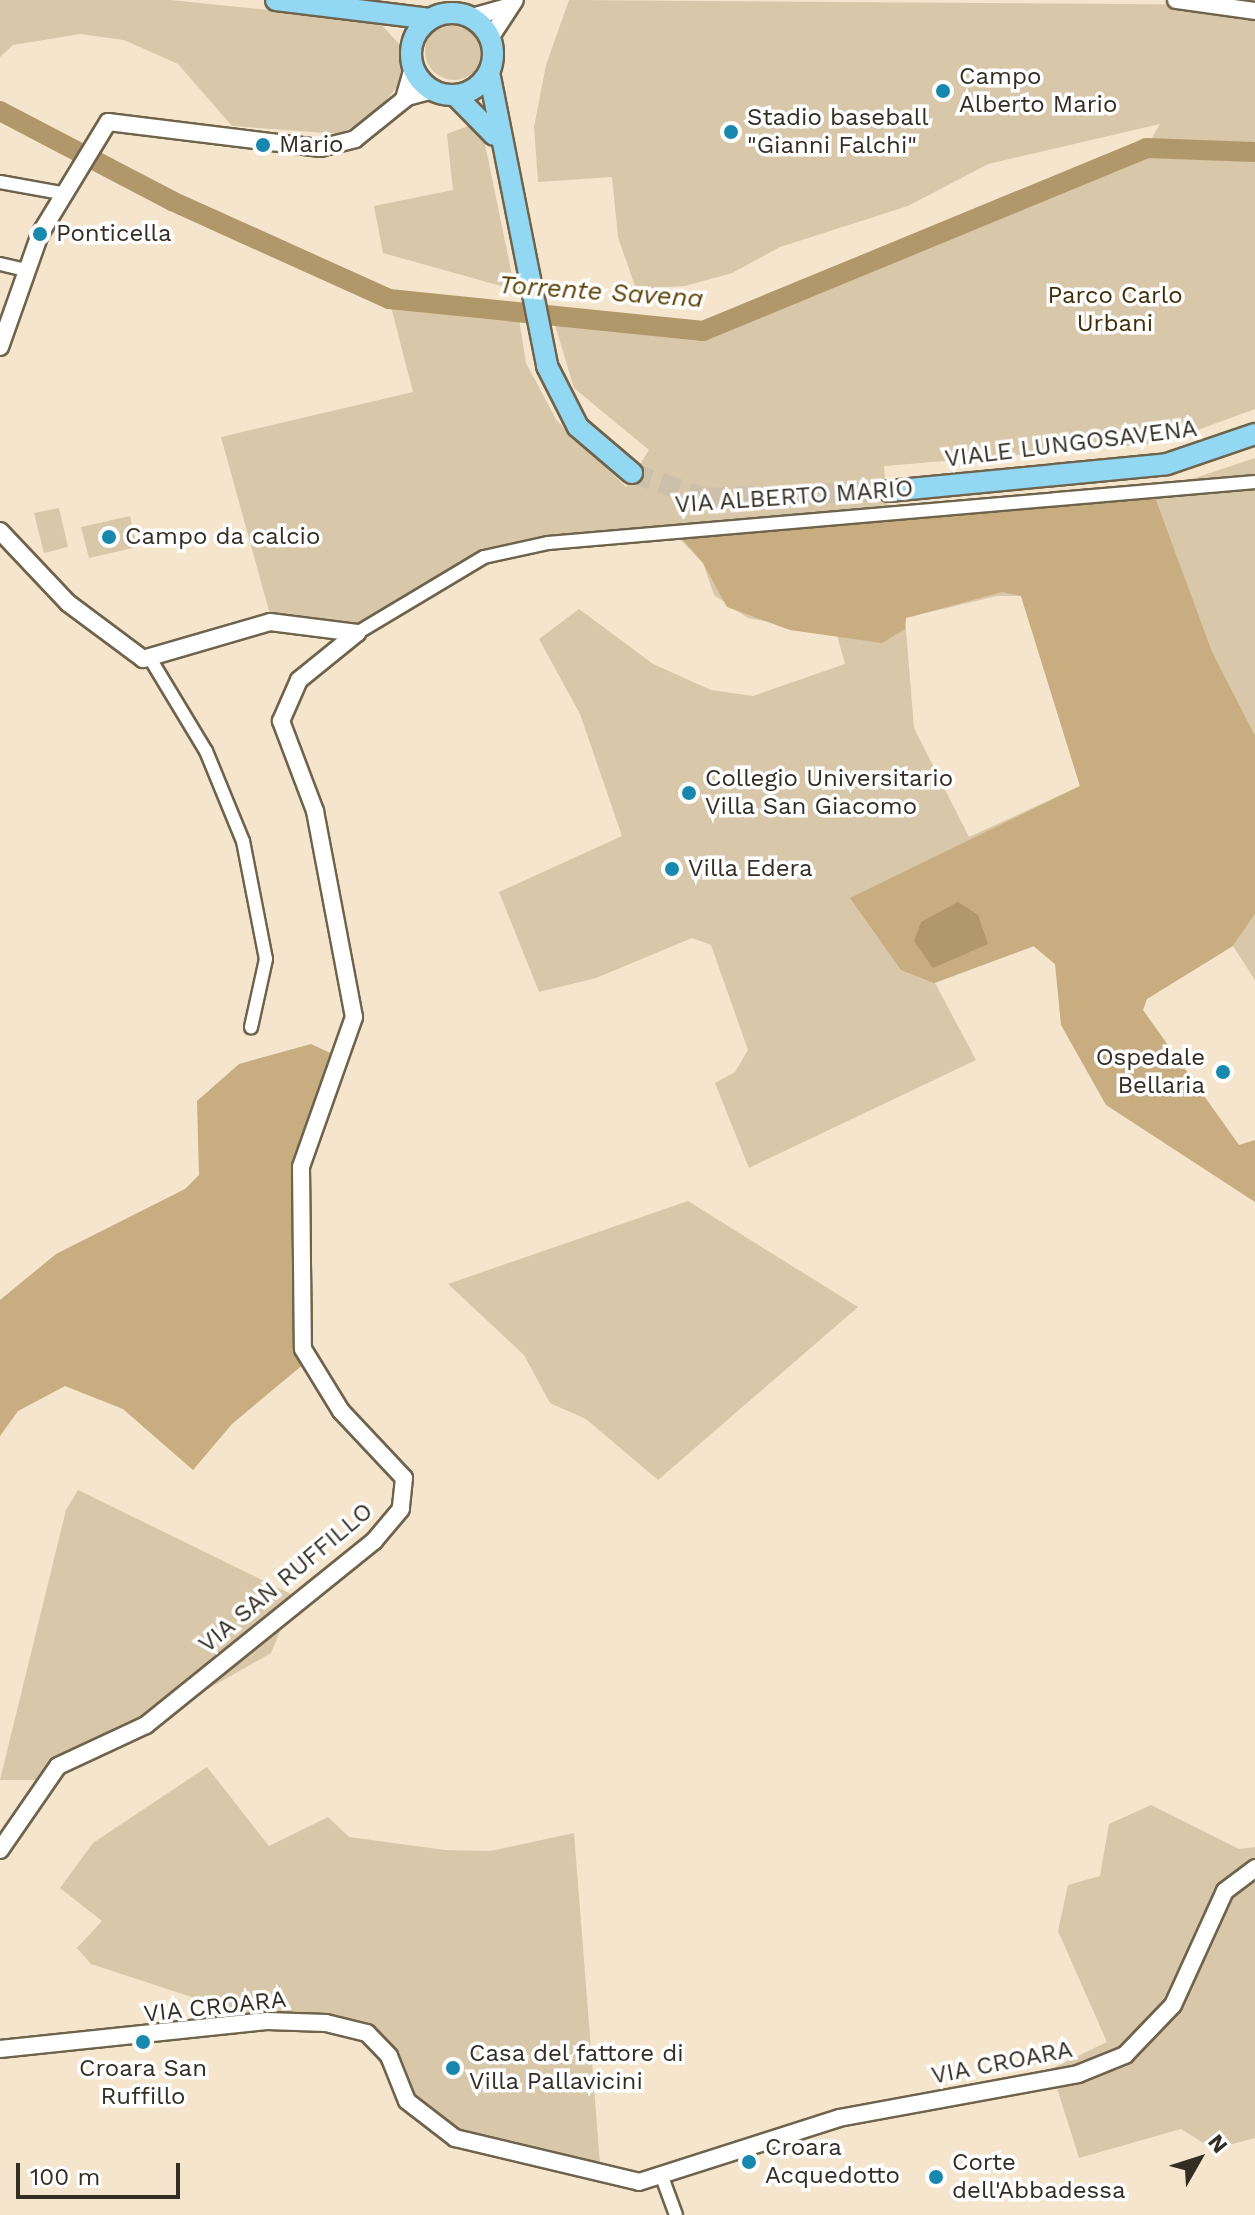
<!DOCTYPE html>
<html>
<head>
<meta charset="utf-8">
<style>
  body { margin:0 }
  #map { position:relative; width:1255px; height:2215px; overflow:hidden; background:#f4e5cc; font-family:"Work Sans",sans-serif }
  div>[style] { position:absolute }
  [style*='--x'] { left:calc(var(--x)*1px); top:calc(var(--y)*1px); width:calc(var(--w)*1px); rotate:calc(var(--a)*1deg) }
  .green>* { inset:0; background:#d8c7a8 }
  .round { border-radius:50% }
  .forest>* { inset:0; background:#c7ad7f }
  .water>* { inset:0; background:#b1986a }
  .river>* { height:20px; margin:-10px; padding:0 10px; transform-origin:10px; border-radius:10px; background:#b1986a }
  .primary-tunnel>* { height:20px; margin-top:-10px; transform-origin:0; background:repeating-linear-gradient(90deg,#cdc0aa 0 20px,transparent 0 30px) }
  .roads { filter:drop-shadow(2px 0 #6f634c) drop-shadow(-2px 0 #6f634c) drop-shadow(0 2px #6f634c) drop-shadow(0 -2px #6f634c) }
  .minor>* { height:12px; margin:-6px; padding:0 6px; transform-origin:6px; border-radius:6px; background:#fff }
  .tertiary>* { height:16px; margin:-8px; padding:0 8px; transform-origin:8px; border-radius:8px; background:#fff }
  .primary>* { height:20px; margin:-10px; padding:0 10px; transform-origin:10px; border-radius:10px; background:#93d8f3 }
  .primary>.ring { margin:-10px; padding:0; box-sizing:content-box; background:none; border:20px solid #93d8f3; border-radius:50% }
  .dots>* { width:22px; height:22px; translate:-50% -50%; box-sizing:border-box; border:4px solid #fff; border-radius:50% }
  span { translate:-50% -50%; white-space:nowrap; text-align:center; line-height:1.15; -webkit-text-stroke:7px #fff; paint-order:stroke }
  .poi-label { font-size:24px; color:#332d24 }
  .left { translate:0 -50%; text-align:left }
  .right { translate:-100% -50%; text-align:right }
  .park-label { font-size:24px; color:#402d05 }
  .street-label { font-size:24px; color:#332d24 }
  .water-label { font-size:26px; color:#5d4306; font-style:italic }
  .north { position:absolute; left:1159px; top:2119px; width:80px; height:80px; -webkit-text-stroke:6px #fff; paint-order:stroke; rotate:51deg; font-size:22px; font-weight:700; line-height:32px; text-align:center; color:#332d24 }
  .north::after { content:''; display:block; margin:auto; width:28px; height:36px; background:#332d24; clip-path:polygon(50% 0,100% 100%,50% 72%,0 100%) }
  .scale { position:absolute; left:16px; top:2163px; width:164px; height:36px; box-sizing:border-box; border:4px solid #332d24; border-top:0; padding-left:10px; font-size:24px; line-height:28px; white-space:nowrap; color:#332d24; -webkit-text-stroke:6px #fff; paint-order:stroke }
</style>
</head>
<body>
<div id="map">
  <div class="green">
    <div style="clip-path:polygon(0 0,170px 0,378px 21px,399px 44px,406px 76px,373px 116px,340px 134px,232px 126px,178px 64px,124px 40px,80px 34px,13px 45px,0 57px)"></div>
    <div style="clip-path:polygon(evenodd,569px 0,1255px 5px,1255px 409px,1162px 443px,884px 466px,888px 516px,1153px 492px,1255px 458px,1255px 841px,1055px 964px,1033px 946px,935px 983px,976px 1060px,749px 1168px,715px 1083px,735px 1072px,748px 1050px,711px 945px,692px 938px,596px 978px,539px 992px,499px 892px,622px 836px,580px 714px,539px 639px,579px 609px,653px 664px,711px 690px,753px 696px,845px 664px,837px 635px,748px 618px,714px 595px,703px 563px,679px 538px,622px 534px,484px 557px,371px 630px,271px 618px,221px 437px,413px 392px,389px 299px,518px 313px,526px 363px,557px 421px,626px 487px,649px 450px,574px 388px,552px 315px,703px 330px,1146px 148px,1160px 124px,988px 164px,908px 206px,780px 247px,732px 273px,685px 286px,636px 289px,618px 237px,612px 177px,538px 182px,534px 127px,546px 65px,569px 0,997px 596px,1021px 596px,1080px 786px,969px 837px,914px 728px,905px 618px,997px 596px)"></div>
    <div class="round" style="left:425px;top:22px;width:58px;height:58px"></div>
    <div style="clip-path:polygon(473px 124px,485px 144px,515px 290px,383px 253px,374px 206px,453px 190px,447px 134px)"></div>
    <div style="clip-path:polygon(59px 508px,68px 547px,44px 553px,34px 513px)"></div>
    <div style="clip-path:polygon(130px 516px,137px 547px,89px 558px,81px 527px)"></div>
    <div style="clip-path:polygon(1255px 914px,1255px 980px,1233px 946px)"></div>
    <div style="clip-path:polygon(688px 1201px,858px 1307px,658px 1480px,586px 1419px,550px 1403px,524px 1355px,448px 1284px)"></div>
    <div style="clip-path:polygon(78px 1490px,295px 1596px,271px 1653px,49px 1780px,0 1780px,66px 1510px)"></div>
    <div style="clip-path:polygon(207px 1767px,269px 1846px,328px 1817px,349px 1837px,445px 1850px,490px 1851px,574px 1833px,601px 2176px,455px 2133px,401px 2098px,366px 2041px,344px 2030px,226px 2019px,210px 2003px,91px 1964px,77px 1948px,102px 1921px,60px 1888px,93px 1843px)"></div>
    <div style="clip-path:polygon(1151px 1805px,1239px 1849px,1255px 1847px,1255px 2138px,1213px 2149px,1181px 2129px,1079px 2158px,1051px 2069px,1107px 2042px,1058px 1931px,1068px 1885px,1100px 1876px,1109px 1824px)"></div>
  </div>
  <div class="forest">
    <div style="clip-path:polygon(1153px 492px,1212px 652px,1255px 736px,1255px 914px,1233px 946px,1147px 999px,1143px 1010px,1239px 1145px,1255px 1140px,1255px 1202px,1106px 1105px,1061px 1025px,1055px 964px,1034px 946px,934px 983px,901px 970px,850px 898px,1080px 786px,1021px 596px,1002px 592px,906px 618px,905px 629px,882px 643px,790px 630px,727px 607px,703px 563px,675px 531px)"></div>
    <div style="clip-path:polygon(311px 1044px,348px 1061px,304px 1152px,305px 1363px,232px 1424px,193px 1470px,123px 1409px,65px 1386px,18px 1411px,0 1436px,0 1300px,56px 1254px,185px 1189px,199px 1175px,197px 1101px,239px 1064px)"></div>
  </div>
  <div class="water">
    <div style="clip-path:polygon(958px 902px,978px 915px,988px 944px,933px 968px,914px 941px,921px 922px)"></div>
  </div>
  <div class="river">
    <div style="--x:0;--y:111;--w:194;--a:27.6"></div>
    <div style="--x:172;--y:201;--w:238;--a:24.3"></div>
    <div style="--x:389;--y:299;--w:316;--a:5.8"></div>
    <div style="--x:703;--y:331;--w:479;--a:-22.4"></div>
    <div style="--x:1146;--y:148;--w:109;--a:2.1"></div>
  </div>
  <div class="primary-tunnel">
    <div style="--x:632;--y:473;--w:77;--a:18.9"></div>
    <div style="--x:705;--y:498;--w:184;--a:-2.2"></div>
  </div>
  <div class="roads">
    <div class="minor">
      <div style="--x:0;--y:182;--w:62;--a:10.2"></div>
      <div style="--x:0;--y:264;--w:27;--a:13"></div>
      <div style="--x:357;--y:633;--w:148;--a:-30.9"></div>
      <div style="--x:484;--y:557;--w:66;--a:-12.3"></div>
      <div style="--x:548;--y:543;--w:710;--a:-4.93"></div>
      <div style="--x:151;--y:660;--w:106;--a:58.9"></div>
      <div style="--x:206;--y:751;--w:97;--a:67.7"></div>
      <div style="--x:243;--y:841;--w:120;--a:79"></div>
      <div style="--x:266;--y:959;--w:70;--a:102.4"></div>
      <div style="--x:662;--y:2177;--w:40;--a:69.8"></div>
    </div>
    <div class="tertiary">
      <div style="--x:1176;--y:0;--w:80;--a:7.9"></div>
      <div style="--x:472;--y:17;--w:36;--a:-16"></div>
      <div style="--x:490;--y:38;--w:45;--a:-56.7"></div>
      <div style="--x:404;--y:99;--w:33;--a:-74"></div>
      <div style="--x:0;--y:347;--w:120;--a:-70.5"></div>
      <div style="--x:40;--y:234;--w:131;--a:-58.7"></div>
      <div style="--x:108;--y:122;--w:214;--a:7"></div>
      <div style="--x:320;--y:148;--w:36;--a:-14"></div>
      <div style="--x:355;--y:139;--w:67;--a:-38.9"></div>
      <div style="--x:407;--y:97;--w:27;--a:-15"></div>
      <div style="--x:0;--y:531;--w:99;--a:46.6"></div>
      <div style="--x:68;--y:603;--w:94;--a:36.7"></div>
      <div style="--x:143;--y:659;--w:132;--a:-16.2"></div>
      <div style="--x:270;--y:622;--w:88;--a:7.2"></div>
      <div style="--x:357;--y:633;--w:75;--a:141"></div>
      <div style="--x:299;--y:680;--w:45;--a:113.7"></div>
      <div style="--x:281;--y:721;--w:96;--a:69.3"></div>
      <div style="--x:315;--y:811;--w:210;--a:79.3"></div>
      <div style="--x:354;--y:1017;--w:159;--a:109.5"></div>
      <div style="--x:301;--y:1167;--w:182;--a:89.4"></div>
      <div style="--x:303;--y:1349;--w:73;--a:58.5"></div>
      <div style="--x:341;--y:1411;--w:92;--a:46.8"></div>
      <div style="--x:404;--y:1478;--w:31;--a:96"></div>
      <div style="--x:401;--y:1509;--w:42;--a:130.2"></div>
      <div style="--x:374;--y:1541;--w:293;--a:141.1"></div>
      <div style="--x:146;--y:1725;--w:97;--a:155"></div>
      <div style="--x:58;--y:1766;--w:102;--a:124.6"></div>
      <div style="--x:0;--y:2049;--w:268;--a:-6"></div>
      <div style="--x:267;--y:2021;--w:59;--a:1.9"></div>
      <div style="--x:326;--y:2023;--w:42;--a:13.7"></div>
      <div style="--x:367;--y:2033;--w:32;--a:46"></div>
      <div style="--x:389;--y:2056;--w:48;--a:68.2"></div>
      <div style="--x:407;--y:2101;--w:61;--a:37.6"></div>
      <div style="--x:455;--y:2138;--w:189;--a:13.4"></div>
      <div style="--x:639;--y:2182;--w:210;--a:-17.7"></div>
      <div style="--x:839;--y:2118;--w:243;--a:-10.4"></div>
      <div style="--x:1078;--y:2074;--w:51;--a:-22"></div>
      <div style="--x:1125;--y:2055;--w:69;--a:-46.2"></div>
      <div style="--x:1173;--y:2005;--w:125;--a:-65.5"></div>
      <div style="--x:1225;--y:1891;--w:38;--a:-37"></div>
    </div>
    <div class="primary">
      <div style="--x:276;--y:0;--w:155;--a:7"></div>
      <div class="ring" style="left:411px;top:13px;width:62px;height:62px"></div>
      <div style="--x:489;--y:72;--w:300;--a:78.8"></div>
      <div style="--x:547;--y:366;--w:68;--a:63.1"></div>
      <div style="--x:578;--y:427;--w:71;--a:40.4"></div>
      <div style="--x:455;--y:95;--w:56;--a:45.7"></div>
      <div style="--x:889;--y:491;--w:279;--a:-5.5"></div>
      <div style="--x:1167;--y:464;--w:93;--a:-18.8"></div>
    </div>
  </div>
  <div class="dots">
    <div style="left:943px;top:91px;background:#1888ae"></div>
    <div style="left:731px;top:132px;background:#1888ae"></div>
    <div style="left:263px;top:145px;background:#1888ae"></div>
    <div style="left:40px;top:234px;background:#1888ae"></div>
    <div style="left:109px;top:537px;background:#1888ae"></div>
    <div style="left:689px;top:793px;background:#1888ae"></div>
    <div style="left:672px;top:869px;background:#1888ae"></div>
    <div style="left:1223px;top:1072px;background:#1888ae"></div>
    <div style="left:143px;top:2042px;background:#1888ae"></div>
    <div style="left:453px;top:2068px;background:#1888ae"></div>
    <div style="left:749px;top:2162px;background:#1888ae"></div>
    <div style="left:936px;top:2177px;background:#1888ae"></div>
  </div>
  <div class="poi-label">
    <span class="left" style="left:959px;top:91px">Campo<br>Alberto Mario</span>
    <span class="left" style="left:747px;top:132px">Stadio baseball<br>"Gianni Falchi"</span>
    <span class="left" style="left:279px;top:145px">Mario</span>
    <span class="left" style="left:56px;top:234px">Ponticella</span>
    <span class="left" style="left:125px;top:537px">Campo da calcio</span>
    <span class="left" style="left:705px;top:793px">Collegio Universitario<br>Villa San Giacomo</span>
    <span class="left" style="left:688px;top:869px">Villa Edera</span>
    <span class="right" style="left:1205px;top:1072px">Ospedale<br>Bellaria</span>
    <span class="left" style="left:469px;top:2068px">Casa del fattore di<br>Villa Pallavicini</span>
    <span style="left:143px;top:2083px">Croara San<br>Ruffillo</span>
    <span class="left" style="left:765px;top:2162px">Croara<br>Acquedotto</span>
    <span class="left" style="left:952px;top:2177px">Corte<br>dell'Abbadessa</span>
  </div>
  <div class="park-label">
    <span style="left:1115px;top:310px">Parco Carlo<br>Urbani</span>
  </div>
  <div class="street-label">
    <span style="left:1071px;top:444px;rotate:-7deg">VIALE LUNGOSAVENA</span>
    <span style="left:794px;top:497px;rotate:-4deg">VIA ALBERTO MARIO</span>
    <span style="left:286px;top:1578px;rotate:-40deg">VIA SAN RUFFILLO</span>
    <span style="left:215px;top:2007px;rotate:-6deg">VIA CROARA</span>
    <span style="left:1002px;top:2063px;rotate:-11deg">VIA CROARA</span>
  </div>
  <div class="water-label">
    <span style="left:601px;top:292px;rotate:4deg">Torrente Savena</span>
  </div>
  <div class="north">N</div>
  <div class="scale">100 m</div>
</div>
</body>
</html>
